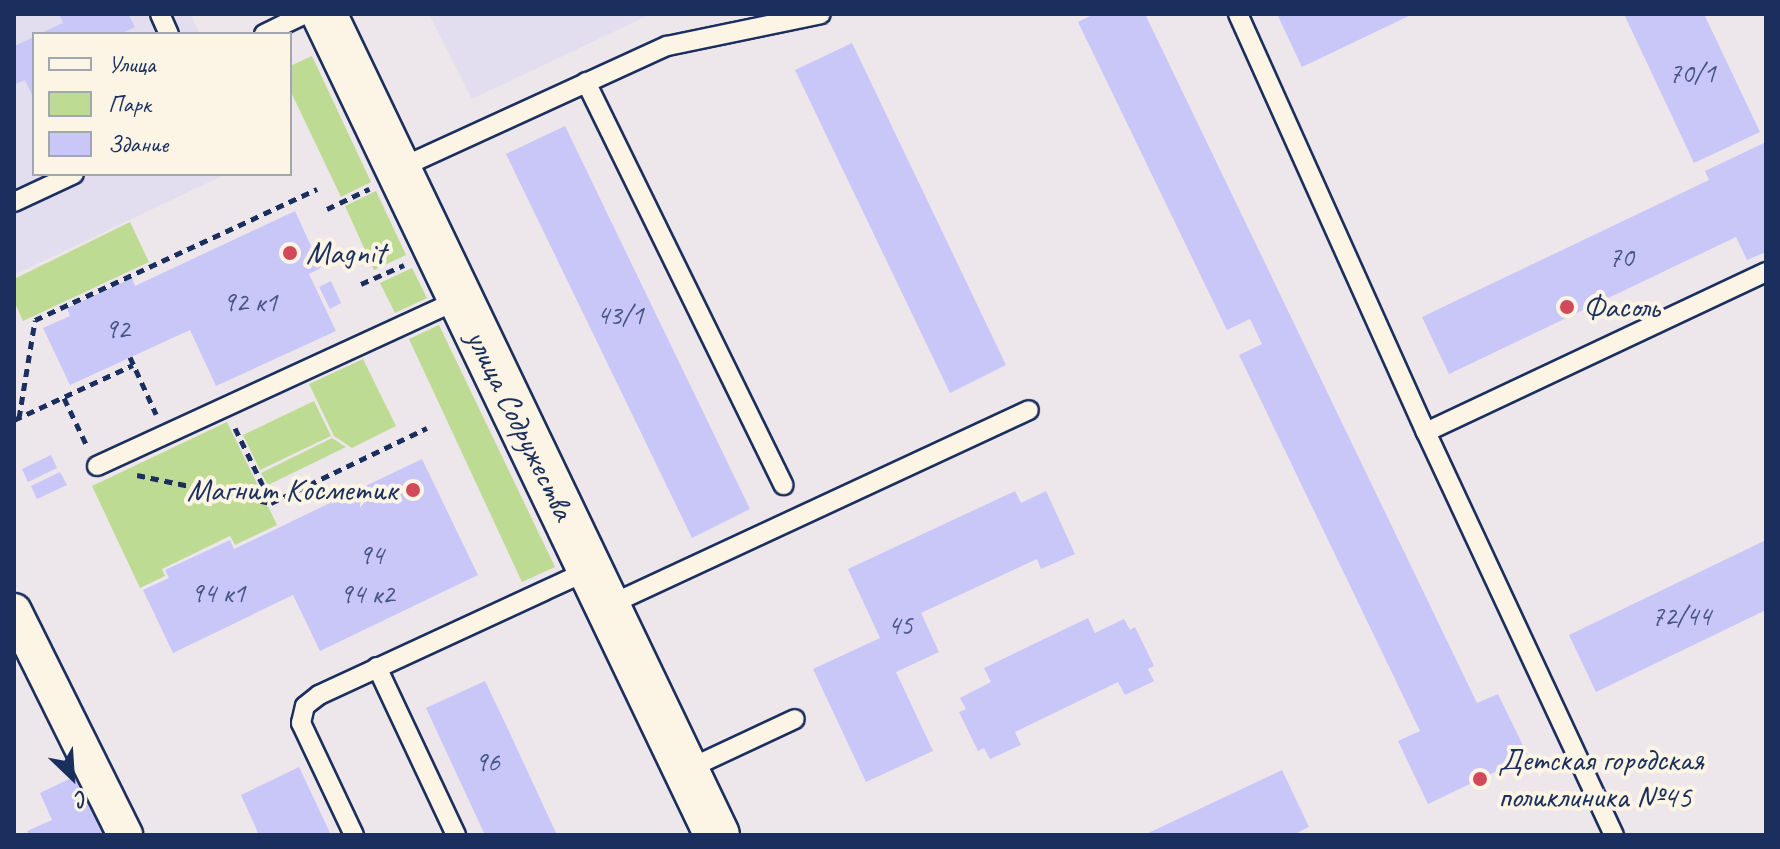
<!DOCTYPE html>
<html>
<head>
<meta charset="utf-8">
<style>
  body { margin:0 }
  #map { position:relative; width:1780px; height:849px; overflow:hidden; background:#ede7eb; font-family:Caveat,sans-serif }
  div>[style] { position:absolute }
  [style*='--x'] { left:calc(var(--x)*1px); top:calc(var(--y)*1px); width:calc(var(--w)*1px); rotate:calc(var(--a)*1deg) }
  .built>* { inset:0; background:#e2ddef }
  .green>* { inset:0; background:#bddb93 }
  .building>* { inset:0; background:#c9c6f8 }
  .path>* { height:5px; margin-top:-2.5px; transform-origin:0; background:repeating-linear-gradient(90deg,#1b2f5e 0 8px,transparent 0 14px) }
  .roads { filter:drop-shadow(2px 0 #1b2f5e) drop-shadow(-2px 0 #1b2f5e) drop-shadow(0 2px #1b2f5e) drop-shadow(0 -2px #1b2f5e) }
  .service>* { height:18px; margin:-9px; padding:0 9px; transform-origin:9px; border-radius:9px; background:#fcf5e5 }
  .minor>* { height:34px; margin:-17px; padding:0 17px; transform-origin:17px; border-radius:17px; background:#fcf5e5 }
  .tertiary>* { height:44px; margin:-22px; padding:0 22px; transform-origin:22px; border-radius:22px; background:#fcf5e5 }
  .dots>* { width:22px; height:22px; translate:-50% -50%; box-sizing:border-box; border:4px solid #fcf5e5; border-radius:50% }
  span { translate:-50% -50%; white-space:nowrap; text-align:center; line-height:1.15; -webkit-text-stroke:8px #fcf5e5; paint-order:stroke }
  .number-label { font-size:28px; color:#465584 }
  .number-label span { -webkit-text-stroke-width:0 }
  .poi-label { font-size:32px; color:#1b2f5e }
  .left { translate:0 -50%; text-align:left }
  .right { translate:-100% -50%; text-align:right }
  .street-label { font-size:32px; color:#1b2f5e }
  .frame { position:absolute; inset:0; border:16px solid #1b2f5e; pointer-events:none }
  .legend { position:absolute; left:32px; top:32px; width:260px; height:144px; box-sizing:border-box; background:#fcf5e5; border:2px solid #a2a6af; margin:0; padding:10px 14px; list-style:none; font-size:24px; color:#1b2f5e }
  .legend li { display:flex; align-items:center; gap:16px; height:40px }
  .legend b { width:40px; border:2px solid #a2a6af }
  .north { position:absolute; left:32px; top:737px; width:80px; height:80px; -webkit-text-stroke:6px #fcf5e5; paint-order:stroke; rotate:155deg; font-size:22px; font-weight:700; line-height:32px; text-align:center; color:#1b2f5e }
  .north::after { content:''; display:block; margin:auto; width:28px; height:36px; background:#1b2f5e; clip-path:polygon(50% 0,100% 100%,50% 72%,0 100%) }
</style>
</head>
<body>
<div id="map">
  <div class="built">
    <div style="clip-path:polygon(14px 14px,190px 14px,200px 34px,34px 34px,34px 174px,226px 174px,14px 275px)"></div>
    <div style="clip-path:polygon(429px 14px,651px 14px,472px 99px)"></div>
  </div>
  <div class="green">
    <div style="clip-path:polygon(312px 56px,371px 182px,341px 197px,290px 90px,290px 66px)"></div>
    <div style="clip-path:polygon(376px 191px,406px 255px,374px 270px,345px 206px)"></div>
    <div style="clip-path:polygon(130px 222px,149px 262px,23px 321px,14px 301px,14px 279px)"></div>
    <div style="clip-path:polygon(412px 268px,427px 298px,395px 313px,380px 283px)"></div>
    <div style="clip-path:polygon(439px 325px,555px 567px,522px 582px,409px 339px)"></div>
    <div style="clip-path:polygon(363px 359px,396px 426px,352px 448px,334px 436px,309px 384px)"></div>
    <div style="clip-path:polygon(314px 401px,331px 436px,260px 470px,243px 435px)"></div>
    <div style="clip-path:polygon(227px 422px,277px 525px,235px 545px,230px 536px,162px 569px,165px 576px,140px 588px,92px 486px)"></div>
    <div style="clip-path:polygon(332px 438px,346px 447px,268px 485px,261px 473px)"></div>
  </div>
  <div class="building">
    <div style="clip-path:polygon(59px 14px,128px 14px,135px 27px,121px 34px,39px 34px,63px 23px)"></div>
    <div style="clip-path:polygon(1094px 14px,1145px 14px,1477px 703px,1498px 694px,1528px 756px,1428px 804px,1398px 741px,1420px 731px,1239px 355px,1262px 344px,1250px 319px,1227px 330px,1078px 22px)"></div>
    <div style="clip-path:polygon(1277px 14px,1413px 14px,1302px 67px)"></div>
    <div style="clip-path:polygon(1624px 14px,1704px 14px,1760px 132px,1694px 163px)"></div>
    <div style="clip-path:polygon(34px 37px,34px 99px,25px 80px,14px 85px,14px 46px)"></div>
    <div style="clip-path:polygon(852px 43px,1006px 365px,950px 393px,795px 70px)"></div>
    <div style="clip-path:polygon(565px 126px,750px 509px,692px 538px,506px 154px)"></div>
    <div style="clip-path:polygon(1764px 143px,1766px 252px,1747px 260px,1736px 237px,1449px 374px,1422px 317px,1709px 180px,1705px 171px)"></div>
    <div style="clip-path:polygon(295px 211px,321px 268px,309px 274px,336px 331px,216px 386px,190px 330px,70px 385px,43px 328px,70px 316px,67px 308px,132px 278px,135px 286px)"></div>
    <div style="clip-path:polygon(331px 281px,341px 303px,330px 309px,319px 287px)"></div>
    <div style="clip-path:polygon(51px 455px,57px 468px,28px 482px,22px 469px)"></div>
    <div style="clip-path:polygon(422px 459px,478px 575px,320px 651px,293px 595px,173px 653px,143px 590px,169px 578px,165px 570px,230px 540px,234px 549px)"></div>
    <div style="clip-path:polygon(60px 472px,67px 485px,37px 499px,31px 486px)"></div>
    <div style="clip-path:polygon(1015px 491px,1021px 503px,1046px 491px,1075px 554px,1041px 569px,1037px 559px,921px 613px,939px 652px,896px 672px,933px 751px,866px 782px,813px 669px,880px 638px,848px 569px)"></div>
    <div style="clip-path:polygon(1766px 540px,1766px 610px,1596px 692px,1569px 635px)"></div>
    <div style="clip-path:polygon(1088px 618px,1095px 633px,1124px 619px,1130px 630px,1135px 627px,1154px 666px,1148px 669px,1154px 681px,1125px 695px,1118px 682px,1015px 732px,1021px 745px,990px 759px,984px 748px,978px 751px,959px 712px,966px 709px,960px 698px,991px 682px,984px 668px)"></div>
    <div style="clip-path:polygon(485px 681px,506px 725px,557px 835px,485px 835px,426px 708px)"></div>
    <div style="clip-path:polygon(299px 767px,331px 835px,259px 835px,241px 795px)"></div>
    <div style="clip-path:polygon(1282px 770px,1309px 827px,1293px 835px,1144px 835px)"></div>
    <div style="clip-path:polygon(86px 771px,116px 835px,29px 835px,27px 831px,52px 820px,40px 793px)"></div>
  </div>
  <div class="path">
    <div style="--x:327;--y:209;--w:47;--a:-25.5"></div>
    <div style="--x:361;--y:284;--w:47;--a:-23.8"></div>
    <div style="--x:130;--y:357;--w:63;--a:65.5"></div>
    <div style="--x:64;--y:398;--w:51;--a:64.4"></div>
    <div style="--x:19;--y:418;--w:99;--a:-80.7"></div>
    <div style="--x:35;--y:320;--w:311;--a:-24.9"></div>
    <div style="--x:14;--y:420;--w:131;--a:-24.8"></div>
    <div style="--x:235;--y:428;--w:82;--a:64.1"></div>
    <div style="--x:137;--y:475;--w:137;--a:11.8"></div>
    <div style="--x:271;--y:503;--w:173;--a:-25.7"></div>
  </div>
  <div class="roads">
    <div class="service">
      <div style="--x:160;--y:14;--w:22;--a:66"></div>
      <div style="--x:1238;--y:14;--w:458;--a:65.8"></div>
      <div style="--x:1426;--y:432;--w:445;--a:65"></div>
      <div style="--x:264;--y:34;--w:46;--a:-26"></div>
      <div style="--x:586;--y:82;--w:449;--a:63.9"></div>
      <div style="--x:398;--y:169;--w:296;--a:-24.6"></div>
      <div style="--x:667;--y:46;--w:157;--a:-11.7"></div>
      <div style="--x:14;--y:202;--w:66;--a:-25"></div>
      <div style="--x:1426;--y:432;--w:376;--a:-25.2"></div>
      <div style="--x:97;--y:466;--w:400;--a:-24.7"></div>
      <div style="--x:607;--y:606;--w:465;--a:-24.9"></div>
      <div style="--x:377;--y:667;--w:186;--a:64.8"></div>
      <div style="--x:686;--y:770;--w:120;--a:-25.1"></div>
      <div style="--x:354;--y:835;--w:124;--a:-115.3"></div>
      <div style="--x:301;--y:723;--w:17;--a:-77"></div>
      <div style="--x:305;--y:706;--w:18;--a:-38"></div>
      <div style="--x:319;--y:695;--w:298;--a:-24.8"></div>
    </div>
    <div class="minor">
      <div style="--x:14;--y:611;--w:250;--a:63.6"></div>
    </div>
    <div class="tertiary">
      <div style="--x:324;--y:14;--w:910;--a:64.42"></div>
    </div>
  </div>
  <div class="dots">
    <div style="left:290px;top:253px;background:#d1495b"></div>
    <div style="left:1567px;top:307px;background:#d1495b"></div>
    <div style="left:413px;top:490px;background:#d1495b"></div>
    <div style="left:1480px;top:779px;background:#d1495b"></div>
  </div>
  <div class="number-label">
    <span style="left:1692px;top:73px">70/1</span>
    <span style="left:1621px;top:257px">70</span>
    <span style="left:250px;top:302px">92 к1</span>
    <span style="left:620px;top:315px">43/1</span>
    <span style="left:117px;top:329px">92</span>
    <span style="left:371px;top:555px">94</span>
    <span style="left:218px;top:593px">94 к1</span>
    <span style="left:367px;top:594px">94 к2</span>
    <span style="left:1681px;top:616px">72/44</span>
    <span style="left:900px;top:625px">45</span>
    <span style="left:487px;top:762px">96</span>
  </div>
  <div class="poi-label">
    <span class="left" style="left:306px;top:253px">Magnit</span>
    <span class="left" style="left:1583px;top:307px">Фасоль</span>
    <span class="right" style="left:397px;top:490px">Магнит Косметик</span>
    <span class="left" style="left:1498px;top:779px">Детская городская<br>поликлиника №45</span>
  </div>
  <div class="street-label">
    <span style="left:520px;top:425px;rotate:64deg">улица Содружества</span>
  </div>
  <div class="frame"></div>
  <ul class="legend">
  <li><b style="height:10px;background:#fcf5e5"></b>Улица</li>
  <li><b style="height:22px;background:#bddb93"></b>Парк</li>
  <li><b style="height:22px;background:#c9c6f8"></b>Здание</li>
  </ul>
  <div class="north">С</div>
</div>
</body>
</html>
